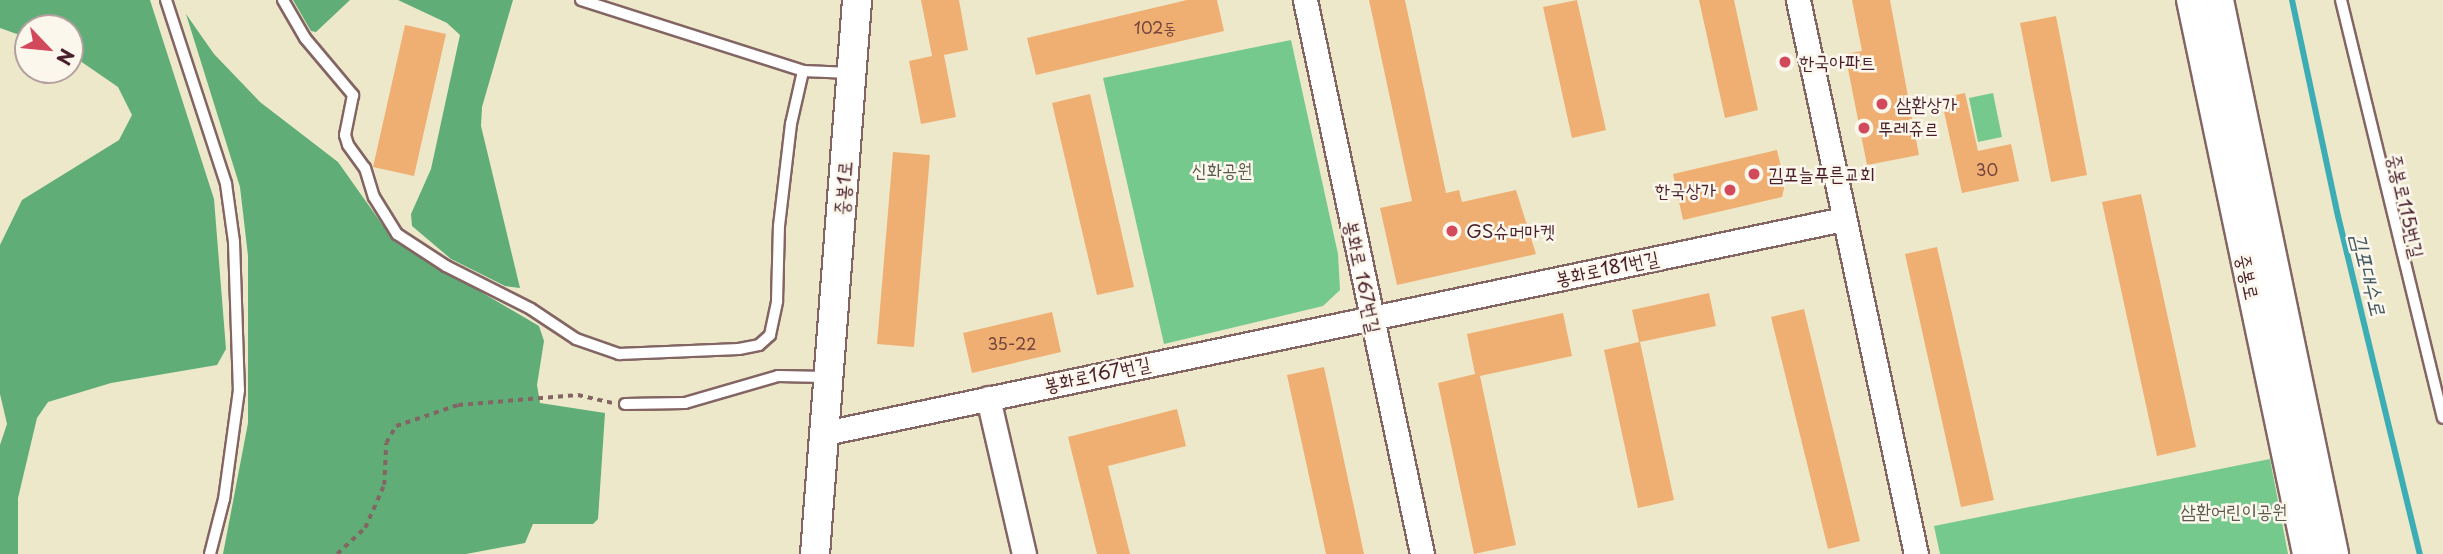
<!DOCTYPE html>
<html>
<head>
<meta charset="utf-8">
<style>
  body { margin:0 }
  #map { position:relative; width:2443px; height:554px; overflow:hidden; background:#eee8cb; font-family:"Playpen Sans","Poor Story",sans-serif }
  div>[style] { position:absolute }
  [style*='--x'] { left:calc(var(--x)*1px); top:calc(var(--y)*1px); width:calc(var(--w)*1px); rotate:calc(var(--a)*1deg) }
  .green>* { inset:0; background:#76c98c }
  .forest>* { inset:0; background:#60ad78 }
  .stream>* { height:6px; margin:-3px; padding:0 3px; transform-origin:3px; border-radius:3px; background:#3cadb4 }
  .building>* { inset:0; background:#efaf72 }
  .path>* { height:3.5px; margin-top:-1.75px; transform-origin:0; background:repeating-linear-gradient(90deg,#836563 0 5px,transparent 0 10px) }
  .roads { filter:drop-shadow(2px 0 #836563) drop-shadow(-2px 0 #836563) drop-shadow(0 2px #836563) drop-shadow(0 -2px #836563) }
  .service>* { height:10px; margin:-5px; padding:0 5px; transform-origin:5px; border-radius:5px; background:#fff }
  .minor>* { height:23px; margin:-11.5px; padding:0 11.5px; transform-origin:11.5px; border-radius:11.5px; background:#fff }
  .tertiary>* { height:28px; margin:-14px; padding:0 14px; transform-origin:14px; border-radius:14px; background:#fff }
  .dots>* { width:19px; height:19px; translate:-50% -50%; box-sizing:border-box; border:4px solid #fbf7ec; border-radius:50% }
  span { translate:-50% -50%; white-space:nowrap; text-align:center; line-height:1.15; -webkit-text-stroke:5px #fbf7ec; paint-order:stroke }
  .number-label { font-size:16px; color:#73433d }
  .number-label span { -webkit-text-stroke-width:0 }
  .poi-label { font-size:19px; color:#4a1f2b }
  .left { translate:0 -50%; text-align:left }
  .right { translate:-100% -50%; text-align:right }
  .park-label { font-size:19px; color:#595a4d }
  .street-label { font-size:19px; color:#4a1f2b }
  .water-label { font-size:21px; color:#445862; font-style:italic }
  .north { position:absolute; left:14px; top:14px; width:70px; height:70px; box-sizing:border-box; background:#fbf7ec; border:2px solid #b4a19f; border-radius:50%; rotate:116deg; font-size:19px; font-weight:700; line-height:28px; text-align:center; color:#4a1f2b }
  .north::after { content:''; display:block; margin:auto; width:24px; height:32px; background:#d1495b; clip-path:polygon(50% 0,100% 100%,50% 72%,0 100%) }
</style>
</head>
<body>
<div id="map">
  <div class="green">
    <div style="clip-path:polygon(1291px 40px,1338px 254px,1340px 290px,1323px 306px,1164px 344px,1103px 78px)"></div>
    <div style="clip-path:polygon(1993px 93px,2002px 137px,1978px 142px,1969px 98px)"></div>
    <div style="clip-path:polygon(2270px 459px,2288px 554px,1940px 554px,1934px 526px)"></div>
  </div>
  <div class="forest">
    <div style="clip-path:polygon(0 0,150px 0,214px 199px,226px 349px,217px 365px,111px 383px,48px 402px,37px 418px,18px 498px,18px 554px,0 554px,0 445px,7px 424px,0 394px,0 245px,22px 200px,119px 140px,132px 115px,118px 87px,70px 54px,70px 28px,28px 28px,28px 38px,0 28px)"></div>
    <div style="clip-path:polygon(293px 0,350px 0,316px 32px,311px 31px)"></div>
    <div style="clip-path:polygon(398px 0,513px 0,482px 107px,481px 126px,520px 288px,505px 286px,451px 259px,412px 226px,411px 214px,431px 169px,460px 35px,447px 23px)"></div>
    <div style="clip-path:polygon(186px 14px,214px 54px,260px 102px,338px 162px,394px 241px,539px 326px,544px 341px,537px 385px,540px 403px,605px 413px,598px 519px,593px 524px,533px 524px,525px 543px,466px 554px,223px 554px,248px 423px,248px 256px,240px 187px)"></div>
  </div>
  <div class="stream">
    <div style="--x:2292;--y:0;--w:221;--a:78"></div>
    <div style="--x:2338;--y:216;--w:348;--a:76.4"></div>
  </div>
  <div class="building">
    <div style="clip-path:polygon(921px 0,959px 0,968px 50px,944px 55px,956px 117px,921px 124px,909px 61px,932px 56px)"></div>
    <div style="clip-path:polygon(1187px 0,1217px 0,1224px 31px,1036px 75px,1027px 38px)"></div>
    <div style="clip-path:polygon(1369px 0,1405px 0,1446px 193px,1459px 190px,1462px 202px,1516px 190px,1536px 254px,1397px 285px,1380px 208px,1412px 201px)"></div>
    <div style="clip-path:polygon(1577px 0,1606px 130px,1572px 138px,1543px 7px)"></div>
    <div style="clip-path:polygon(1699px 0,1734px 0,1758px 110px,1725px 118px)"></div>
    <div style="clip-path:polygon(1852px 0,1890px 0,1919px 155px,1867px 165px,1845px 54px,1862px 51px)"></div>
    <div style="clip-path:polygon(2056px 16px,2087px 175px,2051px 182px,2020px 23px)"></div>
    <div style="clip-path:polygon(405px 25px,446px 34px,414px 176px,373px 167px)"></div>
    <div style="clip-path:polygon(1965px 93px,1978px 151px,2011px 144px,2019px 181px,1962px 193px,1941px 98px)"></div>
    <div style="clip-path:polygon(1090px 94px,1134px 287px,1097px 295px,1052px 103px)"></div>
    <div style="clip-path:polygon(1777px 150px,1785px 184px,1782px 197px,1683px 220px,1673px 174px)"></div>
    <div style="clip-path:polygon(893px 152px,930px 155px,914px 347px,877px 344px)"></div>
    <div style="clip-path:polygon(2141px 194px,2196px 447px,2157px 456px,2102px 202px)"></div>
    <div style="clip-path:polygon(1937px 247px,1994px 500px,1961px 507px,1905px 254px)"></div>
    <div style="clip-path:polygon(1709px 293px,1716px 326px,1640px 342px,1674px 500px,1638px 508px,1604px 350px,1639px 342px,1632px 310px)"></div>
    <div style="clip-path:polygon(1804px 309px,1860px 541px,1828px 549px,1771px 317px)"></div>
    <div style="clip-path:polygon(1052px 312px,1061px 352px,972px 373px,963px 333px)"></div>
    <div style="clip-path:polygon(1563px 313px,1572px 356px,1480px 376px,1516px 545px,1474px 554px,1438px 383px,1475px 374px,1467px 334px)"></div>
    <div style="clip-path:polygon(1324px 367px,1364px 554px,1326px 554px,1287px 375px)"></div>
    <div style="clip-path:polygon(1177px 409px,1186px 446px,1108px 466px,1130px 554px,1097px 554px,1068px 437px)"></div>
  </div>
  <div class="path">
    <div style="--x:337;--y:554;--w:38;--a:-43"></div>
    <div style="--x:365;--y:528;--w:47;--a:-66.2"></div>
    <div style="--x:384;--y:485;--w:42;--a:-87.3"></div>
    <div style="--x:386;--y:443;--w:20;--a:-60"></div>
    <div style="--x:396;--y:426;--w:65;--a:-18.7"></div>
    <div style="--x:458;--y:405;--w:120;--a:-4.8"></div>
    <div style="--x:578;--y:395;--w:35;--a:13"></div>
  </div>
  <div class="roads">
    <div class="service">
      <div style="--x:166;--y:0;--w:194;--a:71.9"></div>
      <div style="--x:226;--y:184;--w:59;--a:82.1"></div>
      <div style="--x:234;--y:242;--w:148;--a:88.1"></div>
      <div style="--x:239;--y:390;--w:110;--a:97.8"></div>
      <div style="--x:224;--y:499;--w:57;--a:104.3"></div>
      <div style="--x:283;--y:0;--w:44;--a:59.9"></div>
      <div style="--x:305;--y:38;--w:75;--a:49.9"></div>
      <div style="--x:353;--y:95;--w:41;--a:101.3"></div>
      <div style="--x:345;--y:135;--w:10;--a:73"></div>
      <div style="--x:348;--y:145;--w:29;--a:54"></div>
      <div style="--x:365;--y:168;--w:30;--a:73"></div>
      <div style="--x:374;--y:197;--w:44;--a:58.1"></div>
      <div style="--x:397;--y:234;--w:59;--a:33.1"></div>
      <div style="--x:446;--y:266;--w:95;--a:26.8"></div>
      <div style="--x:531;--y:309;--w:54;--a:33.7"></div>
      <div style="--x:576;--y:339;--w:46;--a:19.2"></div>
      <div style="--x:619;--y:354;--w:120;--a:-2.4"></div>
      <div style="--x:739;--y:349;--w:20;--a:-11"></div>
      <div style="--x:759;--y:345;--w:15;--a:-42"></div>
      <div style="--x:770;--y:335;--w:35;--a:-78"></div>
      <div style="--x:777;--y:301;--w:75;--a:-88.5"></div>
      <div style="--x:779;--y:226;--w:103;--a:-83.3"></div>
      <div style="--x:791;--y:124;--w:54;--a:-77.2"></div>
      <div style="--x:581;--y:0;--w:233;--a:17.7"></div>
      <div style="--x:803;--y:71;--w:48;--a:2.4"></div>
      <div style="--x:2341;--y:0;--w:430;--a:76.3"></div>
      <div style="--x:625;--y:404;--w:60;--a:-1"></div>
      <div style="--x:685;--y:403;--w:97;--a:-16.2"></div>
      <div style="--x:778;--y:376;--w:48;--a:1.2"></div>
    </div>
    <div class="minor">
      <div style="--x:1305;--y:0;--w:566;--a:78.07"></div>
      <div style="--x:1798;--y:0;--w:566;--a:77.98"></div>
      <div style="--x:988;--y:398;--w:160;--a:77"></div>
      <div style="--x:825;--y:433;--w:1040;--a:-11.87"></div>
    </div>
    <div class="tertiary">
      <div style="--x:2191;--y:0;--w:566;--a:78.17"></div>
      <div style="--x:2219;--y:0;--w:566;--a:78.27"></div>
      <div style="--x:815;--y:554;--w:556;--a:-85.66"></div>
    </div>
  </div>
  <div class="dots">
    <div style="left:1785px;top:62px;background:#d1495b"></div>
    <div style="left:1882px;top:104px;background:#d1495b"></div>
    <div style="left:1864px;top:128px;background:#d1495b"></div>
    <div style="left:1754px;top:174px;background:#d1495b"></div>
    <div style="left:1730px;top:190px;background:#d1495b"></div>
    <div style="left:1452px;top:231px;background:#d1495b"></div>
  </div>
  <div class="number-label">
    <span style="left:1155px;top:27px">102동</span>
    <span style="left:1987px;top:169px">30</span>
    <span style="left:1012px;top:343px">35-22</span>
  </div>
  <div class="poi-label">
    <span class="left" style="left:1799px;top:62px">한국아파트</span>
    <span class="left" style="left:1896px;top:104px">삼환상가</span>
    <span class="left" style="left:1878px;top:128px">뚜레쥬르</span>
    <span class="left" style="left:1768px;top:174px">김포늘푸른교회</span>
    <span class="right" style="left:1716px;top:190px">한국상가</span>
    <span class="left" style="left:1466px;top:231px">GS슈머마켓</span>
  </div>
  <div class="park-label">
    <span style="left:1222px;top:170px">신화공원</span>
    <span style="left:2234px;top:511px">삼환어린이공원</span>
  </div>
  <div class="street-label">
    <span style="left:843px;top:188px;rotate:-86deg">중봉1로</span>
    <span style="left:2406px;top:206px;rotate:77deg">중봉로115번길</span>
    <span style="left:1607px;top:268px;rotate:-12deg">봉화로181번길</span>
    <span style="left:1363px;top:277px;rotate:78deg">봉화로 167번길</span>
    <span style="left:2248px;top:277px;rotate:78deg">중봉로</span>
    <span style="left:1097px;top:374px;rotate:-12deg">봉화로167번길</span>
  </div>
  <div class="water-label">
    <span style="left:2370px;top:274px;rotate:76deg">김포대수로</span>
  </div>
  <div class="north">N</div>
</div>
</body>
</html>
